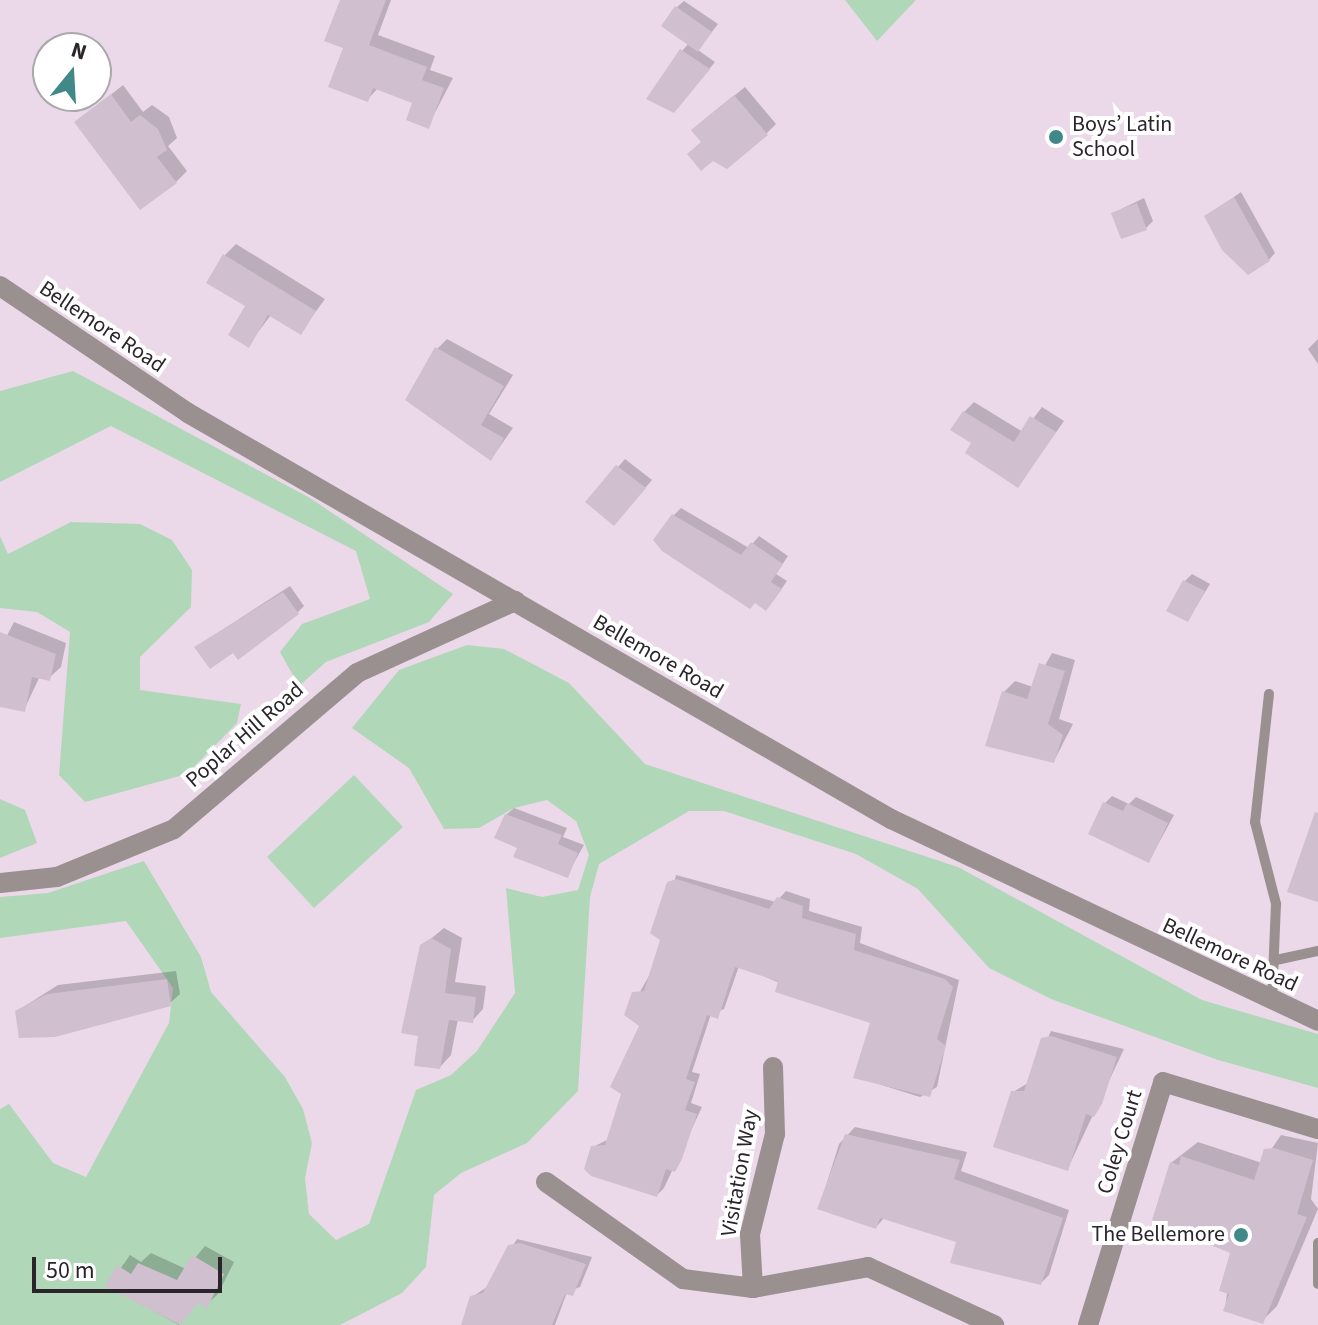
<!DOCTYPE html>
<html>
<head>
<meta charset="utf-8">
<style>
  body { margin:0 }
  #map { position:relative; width:1318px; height:1325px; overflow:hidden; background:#ebd9ea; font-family:"Source Sans 3",sans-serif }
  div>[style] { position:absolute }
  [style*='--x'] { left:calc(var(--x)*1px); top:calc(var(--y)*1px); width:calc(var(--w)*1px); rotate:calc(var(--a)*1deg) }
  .green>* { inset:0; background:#b1d7b9 }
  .shadow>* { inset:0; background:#0003 }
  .building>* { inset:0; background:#d0bfcf }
  .lane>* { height:10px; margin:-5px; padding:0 5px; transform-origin:5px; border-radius:5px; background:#9b9090 }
  .street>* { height:20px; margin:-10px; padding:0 10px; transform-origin:10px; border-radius:10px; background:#9b9090 }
  .dots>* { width:22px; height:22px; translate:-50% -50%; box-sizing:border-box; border:4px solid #fff; border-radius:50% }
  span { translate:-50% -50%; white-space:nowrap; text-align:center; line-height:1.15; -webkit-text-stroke:8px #fff; paint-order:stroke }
  .poi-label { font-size:22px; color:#2b252b }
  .left { translate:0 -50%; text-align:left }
  .right { translate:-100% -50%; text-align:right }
  .street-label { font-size:22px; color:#2b252b }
  .north { position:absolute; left:32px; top:32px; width:80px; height:80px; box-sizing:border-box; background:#fff; border:2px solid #aaa8aa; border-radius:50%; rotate:18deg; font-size:22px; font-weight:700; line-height:32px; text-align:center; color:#2b252b }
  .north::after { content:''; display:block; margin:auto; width:28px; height:36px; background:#418989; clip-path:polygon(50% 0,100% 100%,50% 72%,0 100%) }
  .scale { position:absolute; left:32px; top:1257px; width:190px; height:36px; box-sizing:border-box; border:4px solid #2b252b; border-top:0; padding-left:10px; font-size:24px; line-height:28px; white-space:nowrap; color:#2b252b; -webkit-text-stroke:6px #fff; paint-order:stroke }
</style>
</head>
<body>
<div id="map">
  <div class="green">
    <div style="clip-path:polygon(845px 0,916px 0,877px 41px)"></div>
    <div style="clip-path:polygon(73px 371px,310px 498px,453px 594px,429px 622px,326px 662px,299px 686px,280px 652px,302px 624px,370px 599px,356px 551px,111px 426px,0 482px,0 391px)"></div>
    <div style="clip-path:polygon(71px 522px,140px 524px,172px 540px,192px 570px,191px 607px,140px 657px,140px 690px,241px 704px,237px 723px,187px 774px,85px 802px,59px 775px,70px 632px,37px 612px,0 608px,0 536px,8px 554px)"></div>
    <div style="clip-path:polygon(467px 645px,504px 649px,569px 683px,645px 764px,958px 867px,1202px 1000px,1318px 1034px,1318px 1088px,1218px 1060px,1051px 999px,989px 968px,918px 889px,856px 854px,724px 811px,689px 811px,599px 864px,590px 897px,578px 1091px,527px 1143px,461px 1173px,434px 1195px,426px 1267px,402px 1293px,340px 1325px,0 1325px,0 1109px,9px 1104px,53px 1163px,86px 1177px,169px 1023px,173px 988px,126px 921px,0 938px,0 897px,48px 893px,144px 861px,201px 957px,211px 992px,285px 1077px,303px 1109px,312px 1143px,305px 1178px,309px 1214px,336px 1240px,369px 1224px,416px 1090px,451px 1075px,477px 1051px,515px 993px,506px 888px,542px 897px,578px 890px,589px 855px,576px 821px,547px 800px,514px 808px,479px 828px,444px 829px,409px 768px,352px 728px,399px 670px)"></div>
    <div style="clip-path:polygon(354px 775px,403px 827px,314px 908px,267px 857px)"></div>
    <div style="clip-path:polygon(0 799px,25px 810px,37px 843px,0 858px)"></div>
  </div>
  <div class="shadow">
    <div style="clip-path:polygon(347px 0,391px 0,378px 35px,435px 56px,430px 70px,453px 78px,428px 126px,415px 102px,378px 88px,367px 100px,346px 47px)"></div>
    <div style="clip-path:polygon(684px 1px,718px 24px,698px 50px,715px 62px,681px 104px,682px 51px,689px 43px,677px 7px)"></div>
    <div style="clip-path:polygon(123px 85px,143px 112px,152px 105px,169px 117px,177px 138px,168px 146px,187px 171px,176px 182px,77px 122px)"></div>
    <div style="clip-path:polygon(745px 87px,776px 124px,766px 134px,704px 120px)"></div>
    <div style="clip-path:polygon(1241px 192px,1275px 253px,1269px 260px,1207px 216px)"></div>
    <div style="clip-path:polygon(1144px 198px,1153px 221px,1146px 228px,1113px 213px)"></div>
    <div style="clip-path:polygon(236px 244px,325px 299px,301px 332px,271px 315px,248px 345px,248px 305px,225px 255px)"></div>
    <div style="clip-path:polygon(447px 339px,513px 375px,489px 414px,513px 428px,491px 459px,437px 349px)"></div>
    <div style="clip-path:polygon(1318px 339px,1318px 364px,1308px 349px)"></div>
    <div style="clip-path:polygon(974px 402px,1023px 432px,1042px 407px,1064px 421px,1018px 486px,974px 443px,964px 412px)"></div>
    <div style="clip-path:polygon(625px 459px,652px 480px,620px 517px,588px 502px)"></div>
    <div style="clip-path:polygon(681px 508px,749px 548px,759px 536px,788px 556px,776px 574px,787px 581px,773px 601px,673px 516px)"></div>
    <div style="clip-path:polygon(1192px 574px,1210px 584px,1188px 620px,1185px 581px)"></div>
    <div style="clip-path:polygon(290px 586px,304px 606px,297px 613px,233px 650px,196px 647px)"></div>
    <div style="clip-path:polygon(14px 622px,66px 643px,61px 667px,49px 678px,40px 676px,24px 710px,0 703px,0 649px)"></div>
    <div style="clip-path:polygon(1052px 653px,1075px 660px,1059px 719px,1073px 724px,1054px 761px,1004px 692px,1015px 681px,1033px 687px)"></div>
    <div style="clip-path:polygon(1112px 796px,1129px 804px,1136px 797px,1174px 815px,1149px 861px,1105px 803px)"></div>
    <div style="clip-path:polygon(514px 808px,567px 828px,563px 837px,584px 845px,567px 875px,520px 847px,506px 815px)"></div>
    <div style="clip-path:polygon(676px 875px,776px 902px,786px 891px,810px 899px,809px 911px,862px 927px,860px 943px,959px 980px,937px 1087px,920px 1097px,856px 1077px,872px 1021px,739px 966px,724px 1009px,711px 1014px,692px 1072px,700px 1074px,691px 1103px,702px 1107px,664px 1188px,657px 1195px,593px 1147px,609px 1139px,642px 1025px,627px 1015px,654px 967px)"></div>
    <div style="clip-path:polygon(444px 928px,462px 938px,455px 982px,486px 986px,483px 1009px,472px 1021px,458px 1019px,451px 1055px,440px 1067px,420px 1034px,403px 1032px,422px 946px)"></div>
    <div style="clip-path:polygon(176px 971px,180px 994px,169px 1004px,17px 1011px,58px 985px)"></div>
    <div style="clip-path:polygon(1051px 1031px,1124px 1049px,1068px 1168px,1013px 1092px,1028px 1083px)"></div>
    <div style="clip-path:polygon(855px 1127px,967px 1152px,961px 1171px,1069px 1210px,1049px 1275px,1041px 1283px,959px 1241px,885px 1217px,876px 1227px,819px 1208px,839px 1144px)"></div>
    <div style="clip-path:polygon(1281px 1135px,1318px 1143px,1311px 1199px,1318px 1209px,1277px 1306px,1262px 1321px,1225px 1310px,1232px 1252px,1171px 1163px,1198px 1142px,1262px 1163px)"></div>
    <div style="clip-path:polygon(517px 1239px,592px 1257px,580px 1287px,567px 1292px,555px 1325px,462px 1325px,472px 1297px,487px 1287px)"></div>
    <div style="clip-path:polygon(205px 1246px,234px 1262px,218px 1294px,206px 1305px,196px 1302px,179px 1325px,108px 1286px,130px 1255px,141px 1262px,151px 1253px,186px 1269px)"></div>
  </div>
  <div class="building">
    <div style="clip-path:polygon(340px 0,386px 0,369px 45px,427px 67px,422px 80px,444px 88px,429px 129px,406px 120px,412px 103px,373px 88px,368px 102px,328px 87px,343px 48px,324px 41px)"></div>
    <div style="clip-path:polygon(675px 6px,712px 32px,698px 52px,661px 26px)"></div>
    <div style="clip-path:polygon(680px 49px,710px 69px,674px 113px,646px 99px)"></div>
    <div style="clip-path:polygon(111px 94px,131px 122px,140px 115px,158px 129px,167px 150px,157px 157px,177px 183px,140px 210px,74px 122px)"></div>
    <div style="clip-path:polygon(734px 95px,768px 135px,727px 169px,713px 161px,701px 171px,687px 154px,701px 142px,691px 130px)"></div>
    <div style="clip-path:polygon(1234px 197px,1270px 261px,1248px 275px,1222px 250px,1204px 216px)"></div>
    <div style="clip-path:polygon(1137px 203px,1147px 230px,1121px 239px,1111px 213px)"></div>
    <div style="clip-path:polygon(223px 254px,316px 311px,301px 335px,268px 315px,249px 348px,228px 335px,245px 306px,206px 283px)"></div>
    <div style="clip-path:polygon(435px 347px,504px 386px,481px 425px,504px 438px,491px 461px,405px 400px)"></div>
    <div style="clip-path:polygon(963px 411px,1014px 442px,1030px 416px,1056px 432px,1018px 488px,965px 453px,971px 443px,950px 430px)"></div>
    <div style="clip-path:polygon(616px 465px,646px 488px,614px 526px,585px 502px)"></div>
    <div style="clip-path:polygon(672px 514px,741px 555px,751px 542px,783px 564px,771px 582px,782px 589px,766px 611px,755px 603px,750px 609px,662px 551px,653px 540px)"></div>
    <div style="clip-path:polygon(1183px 580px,1205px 591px,1188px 622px,1166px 611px)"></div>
    <div style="clip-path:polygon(283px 592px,299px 614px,238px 660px,233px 653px,210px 669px,194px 647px)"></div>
    <div style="clip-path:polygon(0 632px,56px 654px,50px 681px,32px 677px,25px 712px,0 707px)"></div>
    <div style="clip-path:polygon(1039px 663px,1065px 671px,1048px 724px,1063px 735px,1054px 763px,985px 746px,1002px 691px,1027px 699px)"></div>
    <div style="clip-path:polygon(1103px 802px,1123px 811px,1127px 803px,1168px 823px,1149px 863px,1088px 834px)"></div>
    <div style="clip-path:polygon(1315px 812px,1318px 813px,1318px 902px,1287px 892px)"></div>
    <div style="clip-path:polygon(505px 814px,562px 835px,558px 844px,578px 853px,568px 878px,513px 857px,517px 848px,494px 838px)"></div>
    <div style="clip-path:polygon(677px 879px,769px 909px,777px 897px,803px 906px,802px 918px,856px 934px,854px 950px,945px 979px,953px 987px,937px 1039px,946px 1046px,930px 1097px,853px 1078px,870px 1023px,775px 992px,778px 981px,735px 967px,718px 1019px,707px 1015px,686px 1079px,695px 1082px,685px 1110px,697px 1114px,682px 1159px,675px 1172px,666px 1169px,657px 1197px,591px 1176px,584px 1169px,591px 1146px,605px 1145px,621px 1094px,610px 1087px,639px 1026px,624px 1015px,632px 992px,644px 991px,660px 940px,650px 933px,667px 882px)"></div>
    <div style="clip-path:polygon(431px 938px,451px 949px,445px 993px,476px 997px,473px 1023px,449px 1020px,440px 1069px,414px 1066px,418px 1036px,401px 1033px,420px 945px)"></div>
    <div style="clip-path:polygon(167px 979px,171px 1006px,55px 1037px,19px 1038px,15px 1011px,47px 994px)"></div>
    <div style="clip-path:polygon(1051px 1036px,1117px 1057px,1102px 1104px,1094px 1117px,1086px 1114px,1068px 1171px,993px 1147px,1011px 1091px,1024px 1091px,1041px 1038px)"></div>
    <div style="clip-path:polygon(845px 1134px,960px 1160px,954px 1179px,1063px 1218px,1041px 1285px,950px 1263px,956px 1242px,880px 1218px,876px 1229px,817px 1209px)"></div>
    <div style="clip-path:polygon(1274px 1148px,1313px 1160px,1297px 1214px,1307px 1217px,1263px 1324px,1223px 1311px,1229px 1294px,1219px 1291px,1230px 1253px,1152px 1220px,1170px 1162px,1179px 1165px,1181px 1156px,1254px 1180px,1264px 1149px)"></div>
    <div style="clip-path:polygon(520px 1243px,586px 1264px,573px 1296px,565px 1294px,552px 1325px,461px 1325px,470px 1296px,483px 1293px,508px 1245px)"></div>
    <div style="clip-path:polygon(192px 1255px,224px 1274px,207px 1308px,198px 1303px,180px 1325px,105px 1286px,117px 1265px,131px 1274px,138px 1263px,177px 1280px)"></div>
  </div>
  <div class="lane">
    <div style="--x:1269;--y:694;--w:129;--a:96.2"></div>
    <div style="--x:1255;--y:822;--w:85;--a:75.6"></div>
    <div style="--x:1276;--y:904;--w:96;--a:92.4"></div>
    <div style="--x:1276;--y:960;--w:43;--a:-12.1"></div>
    <div style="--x:1318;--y:1243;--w:41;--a:90"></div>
  </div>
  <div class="street">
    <div style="--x:0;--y:286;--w:227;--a:34"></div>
    <div style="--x:188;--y:413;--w:812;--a:30.01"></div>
    <div style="--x:891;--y:819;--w:472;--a:25.3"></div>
    <div style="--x:0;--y:883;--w:57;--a:-6"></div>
    <div style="--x:57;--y:877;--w:126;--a:-22.3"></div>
    <div style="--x:174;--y:829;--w:240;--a:-40.4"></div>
    <div style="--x:357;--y:673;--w:174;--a:-24.5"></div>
    <div style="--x:546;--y:1182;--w:168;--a:35.3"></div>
    <div style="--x:683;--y:1279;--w:71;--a:7.3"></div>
    <div style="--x:753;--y:1288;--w:117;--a:-10.3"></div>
    <div style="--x:868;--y:1267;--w:139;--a:24.7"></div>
    <div style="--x:753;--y:1288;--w:54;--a:-93.2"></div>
    <div style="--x:750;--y:1234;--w:103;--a:-76"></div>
    <div style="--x:775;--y:1134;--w:67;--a:-91.7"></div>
    <div style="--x:1088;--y:1325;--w:254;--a:-72.8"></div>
    <div style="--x:1163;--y:1082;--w:162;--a:16.9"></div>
  </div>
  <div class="dots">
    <div style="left:1056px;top:137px;background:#418989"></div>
    <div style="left:1241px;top:1235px;background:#418989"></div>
  </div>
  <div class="poi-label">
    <span class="left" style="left:1072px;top:137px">Boys’ Latin<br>School</span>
    <span class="right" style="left:1225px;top:1235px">The Bellemore</span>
  </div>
  <div class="street-label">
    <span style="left:102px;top:327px;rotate:34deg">Bellemore Road</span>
    <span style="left:658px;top:657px;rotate:30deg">Bellemore Road</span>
    <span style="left:245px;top:735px;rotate:-41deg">Poplar Hill Road</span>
    <span style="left:1230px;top:955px;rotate:25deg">Bellemore Road</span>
    <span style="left:1120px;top:1142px;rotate:-73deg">Coley Court</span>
    <span style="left:740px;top:1173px;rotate:-80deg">Visitation Way</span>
  </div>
  <div class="north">N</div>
  <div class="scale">50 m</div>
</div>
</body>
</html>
